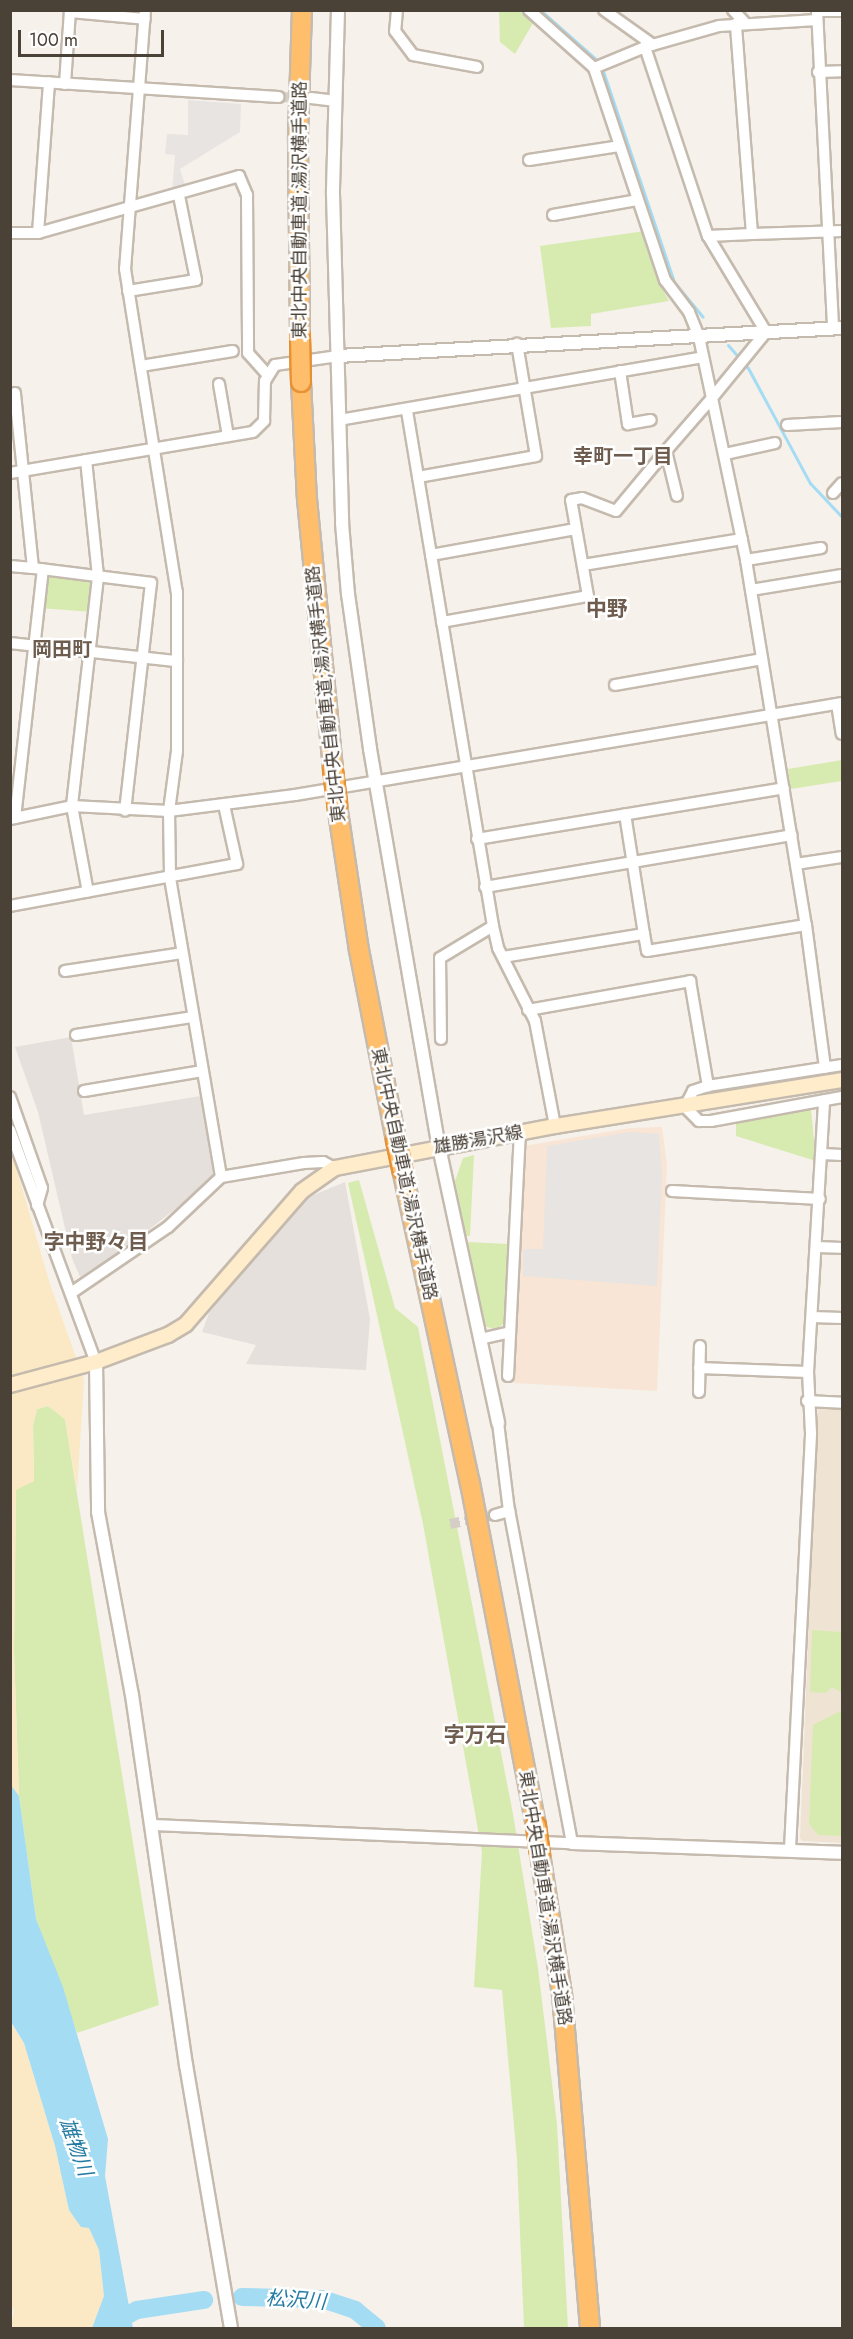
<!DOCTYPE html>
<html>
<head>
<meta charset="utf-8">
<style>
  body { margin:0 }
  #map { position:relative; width:853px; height:2339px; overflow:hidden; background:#f6f1ea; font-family:Jost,"Noto Sans JP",sans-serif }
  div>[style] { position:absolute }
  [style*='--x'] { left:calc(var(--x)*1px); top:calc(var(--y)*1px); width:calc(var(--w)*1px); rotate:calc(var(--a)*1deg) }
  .commercial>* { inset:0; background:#f8e5d5 }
  .industrial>* { inset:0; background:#e5e0db }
  .education>* { inset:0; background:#efe4d3 }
  .green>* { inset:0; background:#d7ebb1 }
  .sand>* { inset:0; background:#fbe9c5 }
  .parking>* { inset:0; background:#e7e4e1 }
  .water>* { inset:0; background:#a4dcf4 }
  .stream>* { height:3px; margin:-1.5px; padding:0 1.5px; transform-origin:1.5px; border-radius:1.5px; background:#a4dcf4 }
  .river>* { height:18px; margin:-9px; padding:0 9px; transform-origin:9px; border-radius:9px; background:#a4dcf4 }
  .minor-tunnel>* { height:10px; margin-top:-5px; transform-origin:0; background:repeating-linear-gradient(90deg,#d4cec6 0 10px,transparent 0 15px) }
  .roads { filter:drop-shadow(2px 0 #c5baae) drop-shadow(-2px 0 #c5baae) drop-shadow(0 2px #c5baae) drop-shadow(0 -2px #c5baae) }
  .minor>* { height:10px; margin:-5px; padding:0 5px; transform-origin:5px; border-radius:5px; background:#fff }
  .tertiary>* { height:12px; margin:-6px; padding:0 6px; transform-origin:6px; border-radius:6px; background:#fff }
  .secondary>* { height:14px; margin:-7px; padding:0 7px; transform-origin:7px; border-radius:7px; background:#ffecca }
  .motorway>* { height:18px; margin:-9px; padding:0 9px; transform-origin:9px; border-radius:9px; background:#ffbe6b }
  .bridges { filter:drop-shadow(2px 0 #e69134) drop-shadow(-2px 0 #e69134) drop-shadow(0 2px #e69134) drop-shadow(0 -2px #e69134) }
  .motorway-bridge>* { height:18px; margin:-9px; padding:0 9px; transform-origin:9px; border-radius:9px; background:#ffbe6b }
  span { translate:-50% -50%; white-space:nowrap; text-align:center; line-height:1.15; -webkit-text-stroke:5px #fff; paint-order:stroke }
  .street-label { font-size:18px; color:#4a4137 }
  .neighbourhood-label { font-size:20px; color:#6e5d4e; font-weight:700 }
  .water-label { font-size:20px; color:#257ca3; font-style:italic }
  .quarter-label { font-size:21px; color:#6e5d4e; font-weight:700 }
  .frame { position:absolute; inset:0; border:12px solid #4a4137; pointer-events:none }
  .scale { position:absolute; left:18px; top:30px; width:146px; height:27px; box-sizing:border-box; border:3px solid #4a4137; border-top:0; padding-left:8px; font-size:18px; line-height:21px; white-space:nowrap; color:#4a4137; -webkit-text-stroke:4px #fff; paint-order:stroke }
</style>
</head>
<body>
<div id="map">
  <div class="commercial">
    <div style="clip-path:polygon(662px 1127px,667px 1165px,657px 1391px,514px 1383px,524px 1146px,630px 1128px)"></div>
  </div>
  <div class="industrial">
    <div style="clip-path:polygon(71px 1037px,84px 1115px,201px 1096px,215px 1178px,124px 1249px,80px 1277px,72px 1258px,38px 1112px,15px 1047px)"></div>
    <div style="clip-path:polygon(345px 1182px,370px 1319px,366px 1370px,246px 1364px,256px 1345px,202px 1332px,209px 1313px,295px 1209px,311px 1196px)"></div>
  </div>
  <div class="education">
    <div style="clip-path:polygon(818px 1405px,842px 1406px,842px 1843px,802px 1841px,800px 1838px)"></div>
  </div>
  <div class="green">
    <div style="clip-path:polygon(499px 11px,520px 11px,533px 23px,515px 54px,500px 42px)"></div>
    <div style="clip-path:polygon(645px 231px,661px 286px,669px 301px,591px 314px,591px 326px,551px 328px,540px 246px)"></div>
    <div style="clip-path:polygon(43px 570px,98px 577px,93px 612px,39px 608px)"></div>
    <div style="clip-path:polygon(842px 760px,842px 781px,791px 789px,788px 769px)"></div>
    <div style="clip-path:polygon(811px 1109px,816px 1161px,736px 1136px,736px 1121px)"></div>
    <div style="clip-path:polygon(474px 1155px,470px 1236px,466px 1236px,455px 1181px,463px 1158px)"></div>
    <div style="clip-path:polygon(359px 1180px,395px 1308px,418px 1327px,513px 1814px,538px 1968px,557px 2124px,568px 2328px,524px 2328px,517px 2160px,502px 1990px,474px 1987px,482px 1852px,423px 1524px,348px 1183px)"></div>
    <div style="clip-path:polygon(468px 1242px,508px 1244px,505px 1322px,497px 1330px,484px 1326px)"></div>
    <div style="clip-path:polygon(48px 1406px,65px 1419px,159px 2005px,77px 2033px,36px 1919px,19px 1796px,14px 1651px,16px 1489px,34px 1481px,33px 1425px,37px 1409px)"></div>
    <div style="clip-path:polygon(812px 1630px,842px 1632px,842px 1693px,832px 1687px,826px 1693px,810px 1692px)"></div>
    <div style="clip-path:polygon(842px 1710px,842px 1836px,818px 1835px,809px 1824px,813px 1725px)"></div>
  </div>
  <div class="sand">
    <div style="clip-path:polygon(10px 1147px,50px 1284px,84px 1380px,77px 1491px,65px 1419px,48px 1406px,37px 1409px,33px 1425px,34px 1481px,16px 1490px,14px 1651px,19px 1796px,10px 1784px)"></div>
    <div style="clip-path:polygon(10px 2022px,24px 2043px,55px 2146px,69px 2210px,89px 2227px,99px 2250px,104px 2296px,92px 2328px,11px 2328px,14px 2311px,10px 2301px)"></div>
  </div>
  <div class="parking">
    <div style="clip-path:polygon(188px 100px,241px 104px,240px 132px,180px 169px,186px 188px,172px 193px,175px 155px,165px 154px,167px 134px,188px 135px)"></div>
    <div style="clip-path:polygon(630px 1132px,659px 1134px,662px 1174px,657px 1286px,523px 1276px,523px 1249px,543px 1249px,547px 1146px)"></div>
  </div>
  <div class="water">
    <div style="clip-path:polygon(10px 1784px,19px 1796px,36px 1919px,63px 1987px,108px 2139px,105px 2176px,133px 2328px,92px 2328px,104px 2296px,99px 2250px,89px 2228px,81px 2227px,69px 2210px,55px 2146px,24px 2043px,11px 2022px)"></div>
  </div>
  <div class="stream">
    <div style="--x:540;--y:10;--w:79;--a:41.4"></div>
    <div style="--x:602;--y:68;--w:226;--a:71.4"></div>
    <div style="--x:674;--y:282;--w:45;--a:50.4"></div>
    <div style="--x:728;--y:345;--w:30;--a:49"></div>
    <div style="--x:748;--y:368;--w:131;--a:61.7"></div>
    <div style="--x:810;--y:483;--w:47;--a:46.7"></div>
  </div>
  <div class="river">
    <div style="--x:242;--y:2297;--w:80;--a:1.4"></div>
    <div style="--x:322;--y:2299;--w:35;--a:18"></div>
    <div style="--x:355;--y:2310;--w:28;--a:39"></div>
    <div style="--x:120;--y:2319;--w:19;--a:-28"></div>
    <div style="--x:137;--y:2310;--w:68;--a:-8.5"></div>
  </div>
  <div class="minor-tunnel">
    <div style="--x:278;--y:97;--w:27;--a:2"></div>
    <div style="--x:450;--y:1524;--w:46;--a:-11.3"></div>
  </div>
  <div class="roads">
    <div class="minor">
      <div style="--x:145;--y:10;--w:260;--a:94.4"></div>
      <div style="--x:125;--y:269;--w:327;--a:80.9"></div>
      <div style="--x:177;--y:592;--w:159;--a:90"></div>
      <div style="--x:177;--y:751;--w:61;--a:97.6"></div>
      <div style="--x:169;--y:811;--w:67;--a:89.1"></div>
      <div style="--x:170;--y:878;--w:303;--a:80.3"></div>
      <div style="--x:397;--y:10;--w:21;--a:95"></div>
      <div style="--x:395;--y:31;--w:30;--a:53"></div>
      <div style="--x:413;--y:55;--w:65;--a:10.6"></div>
      <div style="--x:529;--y:10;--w:87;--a:41.7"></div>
      <div style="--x:594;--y:68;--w:224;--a:71.5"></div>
      <div style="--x:665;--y:280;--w:40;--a:53"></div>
      <div style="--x:689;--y:312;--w:27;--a:68"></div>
      <div style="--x:699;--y:337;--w:62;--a:78"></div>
      <div style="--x:712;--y:398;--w:70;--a:131"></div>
      <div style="--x:666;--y:451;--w:46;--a:76.3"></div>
      <div style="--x:604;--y:10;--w:60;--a:35.5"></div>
      <div style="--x:733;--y:10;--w:16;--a:47"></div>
      <div style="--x:817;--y:10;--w:319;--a:87.1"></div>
      <div style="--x:817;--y:11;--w:25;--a:0"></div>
      <div style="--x:70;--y:12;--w:75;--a:5.3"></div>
      <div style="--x:645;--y:47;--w:199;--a:71.6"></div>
      <div style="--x:708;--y:236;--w:44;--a:-2.6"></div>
      <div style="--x:752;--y:234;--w:211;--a:-94.4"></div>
      <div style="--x:594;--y:68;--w:55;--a:-22.4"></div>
      <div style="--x:645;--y:47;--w:77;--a:-15.8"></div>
      <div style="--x:719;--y:26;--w:98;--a:-3.5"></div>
      <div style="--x:818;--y:72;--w:24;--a:-2"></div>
      <div style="--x:10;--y:80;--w:269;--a:3.6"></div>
      <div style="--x:65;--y:84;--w:74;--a:-86.1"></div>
      <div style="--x:311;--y:98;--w:23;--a:7"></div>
      <div style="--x:529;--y:160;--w:91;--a:-8.8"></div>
      <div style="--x:553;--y:215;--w:85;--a:-10.1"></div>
      <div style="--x:10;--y:233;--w:28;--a:0"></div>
      <div style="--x:38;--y:233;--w:209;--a:-15.8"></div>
      <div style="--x:239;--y:176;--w:21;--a:67"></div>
      <div style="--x:247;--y:195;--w:158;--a:89.6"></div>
      <div style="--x:248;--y:353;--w:28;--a:48"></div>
      <div style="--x:38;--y:233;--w:151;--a:-85.8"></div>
      <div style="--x:752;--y:234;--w:90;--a:-1.9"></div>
      <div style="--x:708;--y:236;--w:112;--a:58.9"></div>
      <div style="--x:766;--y:332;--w:85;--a:129.3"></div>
      <div style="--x:712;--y:398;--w:166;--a:78.1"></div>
      <div style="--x:746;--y:560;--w:370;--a:80.7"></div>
      <div style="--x:806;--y:925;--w:144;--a:82.4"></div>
      <div style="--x:128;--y:291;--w:69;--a:-9.2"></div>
      <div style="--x:196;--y:280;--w:86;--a:-101.4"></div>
      <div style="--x:141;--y:366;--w:93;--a:-9.3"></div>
      <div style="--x:620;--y:371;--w:54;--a:81.4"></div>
      <div style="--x:628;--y:424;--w:23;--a:-10"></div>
      <div style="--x:219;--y:384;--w:53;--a:80.2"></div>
      <div style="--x:407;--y:411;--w:522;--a:80.52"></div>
      <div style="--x:493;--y:926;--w:23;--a:77"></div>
      <div style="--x:498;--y:948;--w:82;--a:63.1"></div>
      <div style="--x:535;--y:1021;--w:107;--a:79.2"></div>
      <div style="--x:339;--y:420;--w:369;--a:-9.8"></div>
      <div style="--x:787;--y:425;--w:55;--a:-3.1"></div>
      <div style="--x:725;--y:454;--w:51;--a:-12.4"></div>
      <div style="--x:86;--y:460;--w:118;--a:84.1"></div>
      <div style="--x:98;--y:577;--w:230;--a:96.5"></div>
      <div style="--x:72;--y:806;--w:87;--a:79.5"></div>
      <div style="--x:10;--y:473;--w:246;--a:-9.6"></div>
      <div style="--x:253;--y:432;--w:16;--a:-45"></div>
      <div style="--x:264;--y:421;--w:40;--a:-88.6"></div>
      <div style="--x:265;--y:381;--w:19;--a:-58"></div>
      <div style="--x:275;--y:365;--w:64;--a:-8.1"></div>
      <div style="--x:418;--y:477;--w:120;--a:-10.1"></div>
      <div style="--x:536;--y:456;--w:114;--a:-99.6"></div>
      <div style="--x:833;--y:493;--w:13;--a:-48"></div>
      <div style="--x:431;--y:555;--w:147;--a:-10.2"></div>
      <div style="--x:746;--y:560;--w:76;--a:-9.1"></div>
      <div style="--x:583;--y:565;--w:161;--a:-9.3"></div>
      <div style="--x:10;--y:566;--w:23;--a:5"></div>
      <div style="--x:33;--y:568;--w:176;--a:-95.9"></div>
      <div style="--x:33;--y:568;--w:119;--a:7.2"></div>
      <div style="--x:151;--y:583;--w:229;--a:96.5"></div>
      <div style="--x:751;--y:590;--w:92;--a:-9.4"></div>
      <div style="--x:442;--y:622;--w:148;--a:-10.1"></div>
      <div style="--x:588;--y:596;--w:97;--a:-100"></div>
      <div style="--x:571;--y:500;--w:11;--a:-10"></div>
      <div style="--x:582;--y:498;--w:36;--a:21"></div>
      <div style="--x:616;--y:511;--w:78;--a:-50.2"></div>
      <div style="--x:10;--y:643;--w:168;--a:6.2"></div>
      <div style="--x:615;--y:685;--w:149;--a:-10"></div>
      <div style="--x:837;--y:704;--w:30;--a:81"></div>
      <div style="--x:15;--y:818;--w:250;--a:-83.6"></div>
      <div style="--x:10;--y:819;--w:63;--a:-11.8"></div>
      <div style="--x:72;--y:806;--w:97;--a:3"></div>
      <div style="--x:169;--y:811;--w:127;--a:-7.2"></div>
      <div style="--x:295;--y:795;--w:555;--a:-9.55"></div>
      <div style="--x:477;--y:839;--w:311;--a:-9.4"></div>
      <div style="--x:796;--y:864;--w:47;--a:-8.7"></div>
      <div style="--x:485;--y:887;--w:311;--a:-9.6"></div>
      <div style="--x:10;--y:906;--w:231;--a:-10.5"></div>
      <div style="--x:237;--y:864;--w:60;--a:-102.4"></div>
      <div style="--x:644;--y:934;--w:17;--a:80"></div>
      <div style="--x:647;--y:951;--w:161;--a:-9.3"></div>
      <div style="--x:503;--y:957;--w:143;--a:-9.3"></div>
      <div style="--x:644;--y:934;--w:121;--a:-99"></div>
      <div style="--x:65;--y:971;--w:118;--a:-8.7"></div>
      <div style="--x:528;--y:1010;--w:165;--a:-10.1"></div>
      <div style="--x:690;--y:981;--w:107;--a:80.3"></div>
      <div style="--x:76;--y:1035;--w:117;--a:-8.8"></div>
      <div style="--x:441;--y:1039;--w:81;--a:-90.7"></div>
      <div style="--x:440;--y:958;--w:62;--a:-31.1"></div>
      <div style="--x:842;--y:1065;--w:136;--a:171.1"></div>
      <div style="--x:708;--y:1086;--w:16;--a:162"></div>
      <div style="--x:693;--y:1091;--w:18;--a:117"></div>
      <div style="--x:685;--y:1107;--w:20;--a:45"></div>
      <div style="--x:699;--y:1121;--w:12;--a:0"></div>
      <div style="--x:711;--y:1121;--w:133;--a:-10.4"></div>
      <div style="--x:84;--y:1091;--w:120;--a:-9.6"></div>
      <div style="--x:10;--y:1097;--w:96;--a:70.6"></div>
      <div style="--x:42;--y:1188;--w:18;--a:106"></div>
      <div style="--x:10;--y:1130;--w:247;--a:69.7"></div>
      <div style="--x:822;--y:1154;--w:20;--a:3"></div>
      <div style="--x:672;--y:1191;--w:148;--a:3.1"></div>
      <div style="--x:817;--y:1247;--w:25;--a:2"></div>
      <div style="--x:71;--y:1293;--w:117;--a:-34.2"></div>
      <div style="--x:168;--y:1227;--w:73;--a:-43.3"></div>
      <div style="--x:221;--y:1177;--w:84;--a:-9.6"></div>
      <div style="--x:304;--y:1163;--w:19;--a:-3"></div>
      <div style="--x:323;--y:1162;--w:13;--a:27"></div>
      <div style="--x:812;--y:1317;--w:30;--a:2"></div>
      <div style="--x:480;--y:1339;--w:31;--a:-13"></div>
      <div style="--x:699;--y:1368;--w:109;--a:2.1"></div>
      <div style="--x:508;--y:1376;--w:243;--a:-87.2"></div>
      <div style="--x:699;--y:1392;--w:46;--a:-88.8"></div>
      <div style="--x:807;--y:1401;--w:35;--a:3"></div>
      <div style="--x:495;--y:1515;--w:15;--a:-16"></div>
      <div style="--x:153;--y:1825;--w:419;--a:2.5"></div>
      <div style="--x:572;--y:1843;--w:338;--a:-100.7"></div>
      <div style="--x:509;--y:1511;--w:89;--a:-97.1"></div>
      <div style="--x:790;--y:1849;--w:417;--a:-87.1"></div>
      <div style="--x:811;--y:1433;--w:61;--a:-92.8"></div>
      <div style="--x:808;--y:1372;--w:272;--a:-86.6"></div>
    </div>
    <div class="tertiary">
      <div style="--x:338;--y:10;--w:184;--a:91.6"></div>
      <div style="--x:333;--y:194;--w:329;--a:88.4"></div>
      <div style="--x:342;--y:523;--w:71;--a:85.2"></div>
      <div style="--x:348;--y:594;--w:157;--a:81.9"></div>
      <div style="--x:370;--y:749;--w:404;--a:80.2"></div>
      <div style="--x:439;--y:1147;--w:282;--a:77.9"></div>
      <div style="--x:338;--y:356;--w:505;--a:-3.18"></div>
      <div style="--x:96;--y:1362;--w:150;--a:89.2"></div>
      <div style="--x:98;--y:1512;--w:186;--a:79.5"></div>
      <div style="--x:132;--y:1695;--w:374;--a:81.7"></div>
      <div style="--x:186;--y:2065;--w:267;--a:80.3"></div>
      <div style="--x:572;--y:1843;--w:270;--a:2.1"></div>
    </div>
    <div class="secondary">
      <div style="--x:10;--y:1385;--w:89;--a:-15"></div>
      <div style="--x:96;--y:1362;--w:77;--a:-20.6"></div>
      <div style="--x:168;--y:1335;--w:21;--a:-31"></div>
      <div style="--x:186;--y:1324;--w:176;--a:-48.9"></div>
      <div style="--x:302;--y:1191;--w:40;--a:-34.9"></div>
      <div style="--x:335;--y:1168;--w:224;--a:-10.8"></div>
      <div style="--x:555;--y:1126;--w:291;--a:-9.1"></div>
    </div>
    <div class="motorway">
      <div style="--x:300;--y:336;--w:200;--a:-90.6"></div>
      <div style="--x:298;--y:136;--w:126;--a:-88.2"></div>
      <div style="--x:301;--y:382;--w:117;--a:87.1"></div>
      <div style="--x:307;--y:499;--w:272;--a:84.5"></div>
      <div style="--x:337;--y:805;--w:147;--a:81.4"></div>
      <div style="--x:359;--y:950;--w:194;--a:79"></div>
      <div style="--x:402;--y:1169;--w:321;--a:77.8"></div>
      <div style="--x:470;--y:1483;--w:349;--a:79.1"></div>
      <div style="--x:540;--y:1854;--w:142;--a:81.1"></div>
      <div style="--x:562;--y:1994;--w:335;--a:85.2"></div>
    </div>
  </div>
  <div class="bridges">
    <div class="motorway-bridge">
      <div style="--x:300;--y:336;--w:46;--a:88.8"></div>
      <div style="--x:333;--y:770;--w:35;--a:83"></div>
      <div style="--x:396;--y:1140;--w:30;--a:78"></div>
      <div style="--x:536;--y:1826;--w:28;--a:82"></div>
    </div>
  </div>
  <div class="street-label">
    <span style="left:300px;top:210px;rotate:-90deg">東北中央自動車道;湯沢横手道路</span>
    <span style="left:326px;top:694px;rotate:-96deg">東北中央自動車道;湯沢横手道路</span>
    <span style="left:478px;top:1140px;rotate:-10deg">雄勝湯沢線</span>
    <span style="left:404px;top:1174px;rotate:78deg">東北中央自動車道;湯沢横手道路</span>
    <span style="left:545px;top:1898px;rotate:81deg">東北中央自動車道;湯沢横手道路</span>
  </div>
  <div class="neighbourhood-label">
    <span style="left:623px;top:456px">幸町一丁目</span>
    <span style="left:62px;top:649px">岡田町</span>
  </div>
  <div class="water-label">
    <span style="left:76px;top:2147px;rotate:70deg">雄物川</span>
    <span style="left:296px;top:2300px;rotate:4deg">松沢川</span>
  </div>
  <div class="quarter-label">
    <span style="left:607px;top:609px">中野</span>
    <span style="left:96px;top:1242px">字中野々目</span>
    <span style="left:475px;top:1735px">字万石</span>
  </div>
  <div class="frame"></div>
  <div class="scale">100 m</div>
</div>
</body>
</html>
